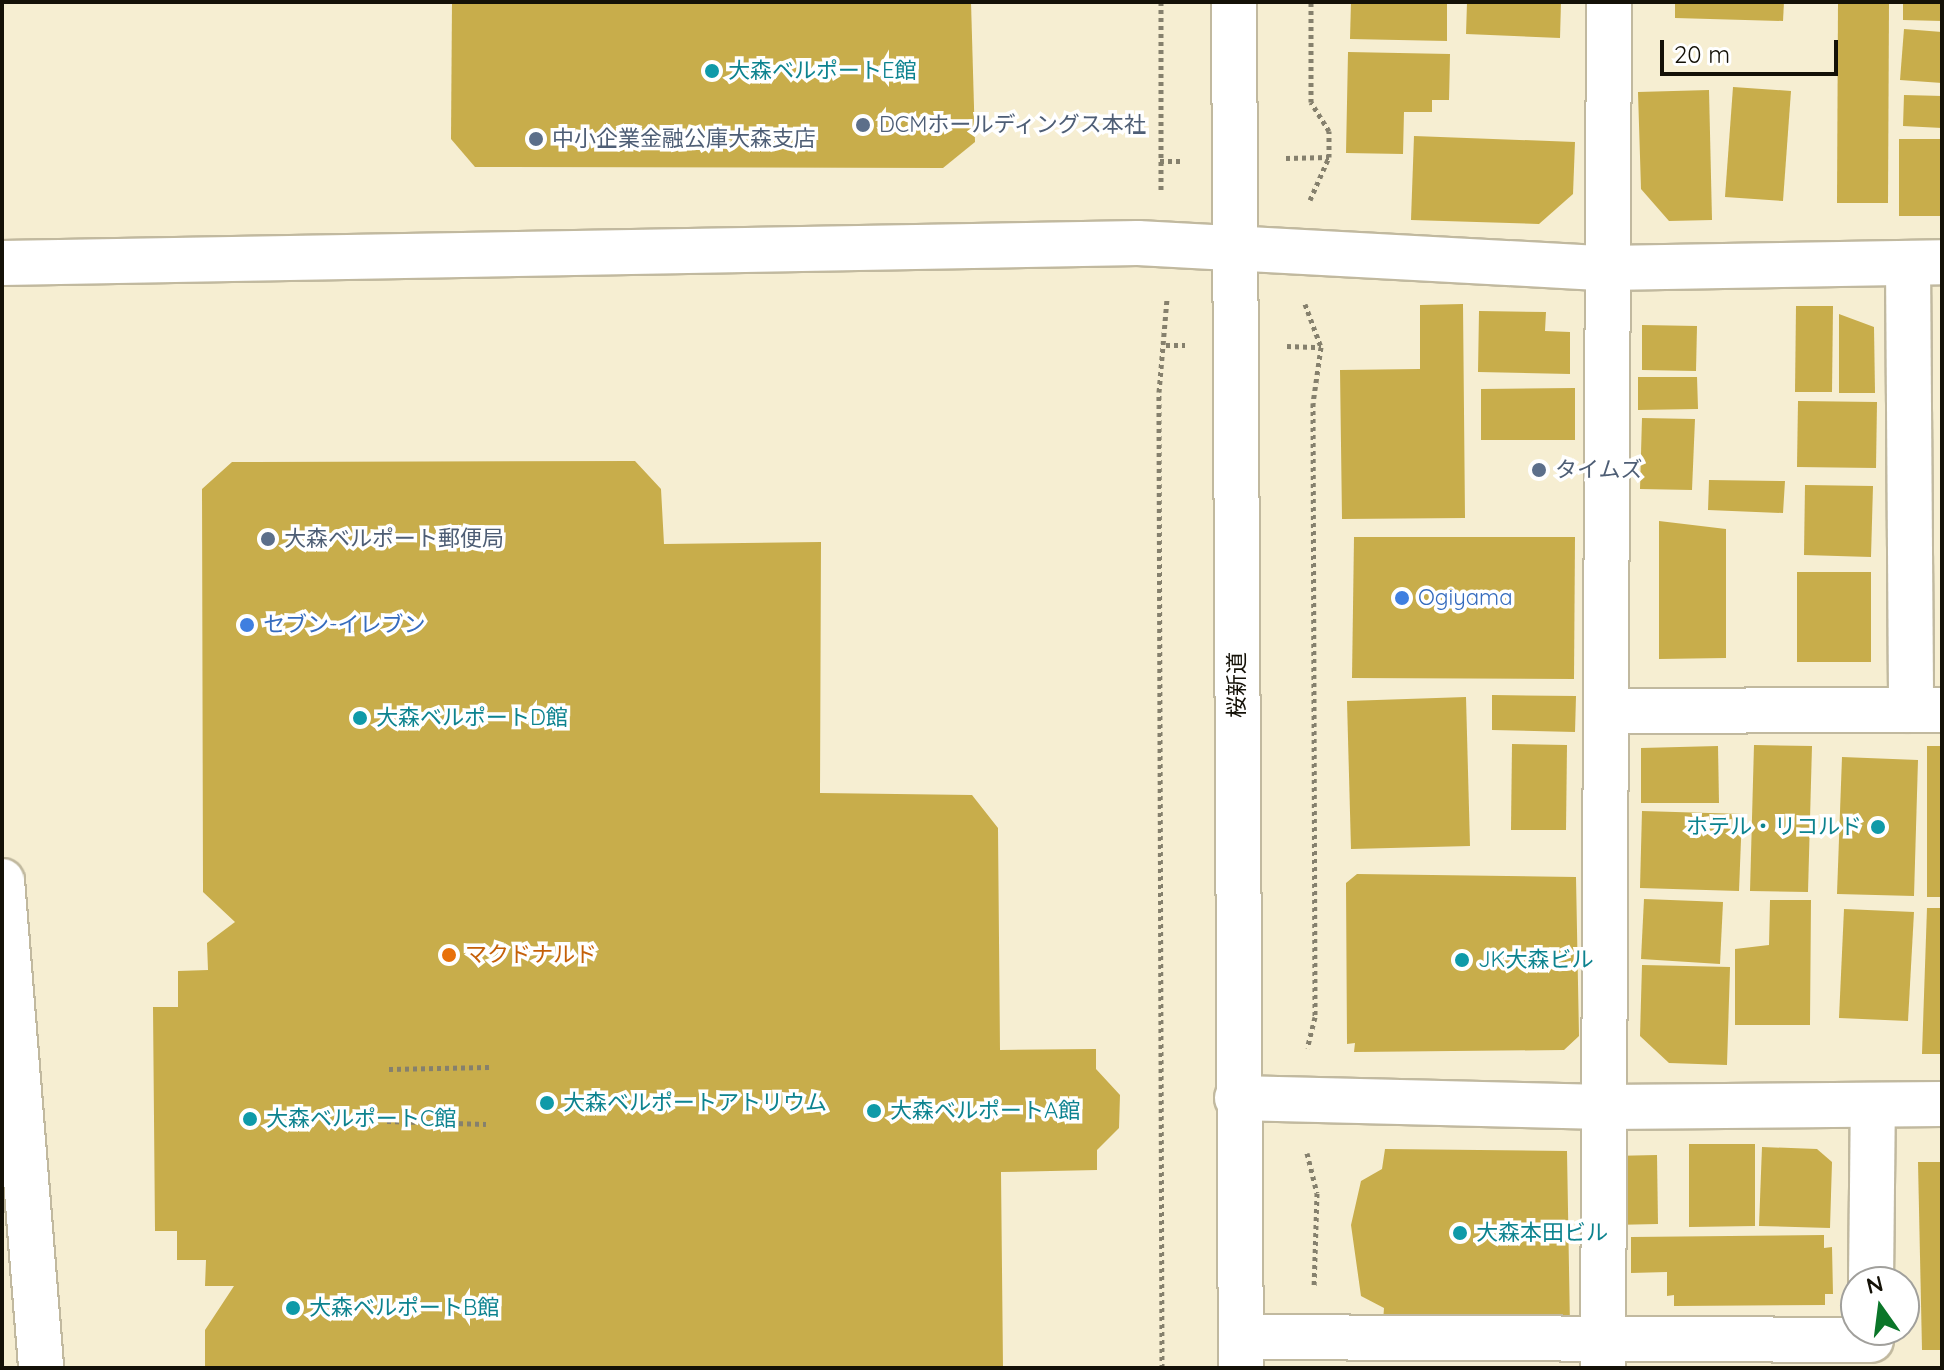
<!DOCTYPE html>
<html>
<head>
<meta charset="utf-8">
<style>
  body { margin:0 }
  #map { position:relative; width:1944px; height:1370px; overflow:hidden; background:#f6eed2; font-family:Quicksand,"Noto Sans JP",sans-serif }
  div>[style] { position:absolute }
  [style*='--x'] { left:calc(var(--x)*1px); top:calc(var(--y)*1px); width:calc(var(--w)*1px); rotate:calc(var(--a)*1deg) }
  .building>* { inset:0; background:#c8ad4b }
  .path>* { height:5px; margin-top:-2.5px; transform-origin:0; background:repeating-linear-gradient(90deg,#85806d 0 4px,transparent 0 8px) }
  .roads { filter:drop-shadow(2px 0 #c1b99f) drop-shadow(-2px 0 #c1b99f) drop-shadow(0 2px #c1b99f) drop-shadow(0 -2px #c1b99f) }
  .minor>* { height:44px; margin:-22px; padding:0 22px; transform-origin:22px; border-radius:22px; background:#fff }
  .dots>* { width:22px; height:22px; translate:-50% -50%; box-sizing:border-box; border:4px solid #fff; border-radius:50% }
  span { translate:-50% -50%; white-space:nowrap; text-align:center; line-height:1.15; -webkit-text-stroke:7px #fff; paint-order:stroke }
  .culture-label { font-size:22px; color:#0d838f }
  .left { translate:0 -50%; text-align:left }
  .right { translate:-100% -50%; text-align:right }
  .service-label { font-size:22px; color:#4e5e75 }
  .shop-label { font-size:22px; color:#366cbe }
  .street-label { font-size:22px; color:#141107 }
  .food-label { font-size:22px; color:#c56008 }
  .frame { position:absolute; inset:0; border:4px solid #141107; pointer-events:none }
  .north { position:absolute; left:1840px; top:1266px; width:80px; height:80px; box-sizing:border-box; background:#fff; border:2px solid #a1a09c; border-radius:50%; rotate:346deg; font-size:22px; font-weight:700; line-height:32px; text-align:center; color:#141107 }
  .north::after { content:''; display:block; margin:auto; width:28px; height:36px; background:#0b7629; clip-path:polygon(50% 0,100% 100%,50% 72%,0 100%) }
  .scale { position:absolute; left:1660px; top:40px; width:178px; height:36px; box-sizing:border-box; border:4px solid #141107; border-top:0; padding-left:10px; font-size:24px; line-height:28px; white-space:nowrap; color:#141107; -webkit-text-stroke:6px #fff; paint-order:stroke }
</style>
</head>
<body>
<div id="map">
  <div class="building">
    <div style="clip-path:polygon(452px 2px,971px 2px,975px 142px,943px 168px,475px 167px,451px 139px)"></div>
    <div style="clip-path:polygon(1351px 2px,1447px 2px,1447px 41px,1350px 39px)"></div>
    <div style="clip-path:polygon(1467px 2px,1561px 2px,1560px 38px,1466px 34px)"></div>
    <div style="clip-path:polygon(1675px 2px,1784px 2px,1783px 21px,1675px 18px)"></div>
    <div style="clip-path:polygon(1838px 2px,1889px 2px,1888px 203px,1837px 203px)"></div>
    <div style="clip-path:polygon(1903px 2px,1942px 2px,1942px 21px,1903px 20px)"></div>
    <div style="clip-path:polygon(1904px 29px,1942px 32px,1942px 83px,1900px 80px)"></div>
    <div style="clip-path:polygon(1348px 52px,1450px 54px,1449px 100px,1432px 100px,1432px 112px,1404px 112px,1403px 154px,1346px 153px)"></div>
    <div style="clip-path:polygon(1733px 87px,1791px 91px,1783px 201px,1725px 197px)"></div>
    <div style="clip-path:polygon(1709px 90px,1712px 220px,1669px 221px,1641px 189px,1638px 92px)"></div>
    <div style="clip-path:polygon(1904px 95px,1942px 96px,1942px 128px,1903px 126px)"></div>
    <div style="clip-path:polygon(1414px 136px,1575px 142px,1573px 194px,1539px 224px,1411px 220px)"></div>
    <div style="clip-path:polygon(1899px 139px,1942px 139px,1942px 216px,1899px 216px)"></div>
    <div style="clip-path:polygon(1463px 304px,1465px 518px,1342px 519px,1340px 370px,1420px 369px,1420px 305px)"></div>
    <div style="clip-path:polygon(1796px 306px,1833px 306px,1832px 392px,1795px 392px)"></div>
    <div style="clip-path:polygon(1479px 311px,1546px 312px,1545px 331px,1570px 332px,1570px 374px,1478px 372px)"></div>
    <div style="clip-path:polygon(1839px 314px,1874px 327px,1875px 393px,1839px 393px)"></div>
    <div style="clip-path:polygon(1642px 325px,1697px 326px,1696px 371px,1642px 370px)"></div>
    <div style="clip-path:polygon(1638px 377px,1697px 377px,1698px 409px,1638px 410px)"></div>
    <div style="clip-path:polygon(1575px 388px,1575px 440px,1481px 440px,1481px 389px)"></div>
    <div style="clip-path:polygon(1798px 401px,1877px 402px,1876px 468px,1797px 467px)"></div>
    <div style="clip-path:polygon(1642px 418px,1695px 419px,1692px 490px,1640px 489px)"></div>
    <div style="clip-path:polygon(635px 461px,661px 489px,664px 544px,821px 542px,820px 793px,972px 795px,998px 828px,1000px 1050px,1096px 1049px,1096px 1069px,1120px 1095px,1119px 1128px,1097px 1150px,1097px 1170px,1001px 1172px,1003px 1368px,205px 1368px,205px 1330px,234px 1286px,205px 1286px,206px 1260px,177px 1260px,177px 1231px,155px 1231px,153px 1007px,178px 1007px,178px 971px,208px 970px,207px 943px,235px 922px,203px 892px,202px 489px,232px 462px)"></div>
    <div style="clip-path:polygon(1709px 480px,1785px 481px,1783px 513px,1708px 510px)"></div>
    <div style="clip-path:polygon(1805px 485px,1873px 486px,1871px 557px,1804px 555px)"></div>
    <div style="clip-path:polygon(1659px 521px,1726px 529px,1726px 658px,1659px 659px)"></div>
    <div style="clip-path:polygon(1354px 537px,1575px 537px,1574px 679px,1352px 678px)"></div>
    <div style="clip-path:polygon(1797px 572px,1871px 572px,1871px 662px,1797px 662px)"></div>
    <div style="clip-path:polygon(1492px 695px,1576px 696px,1575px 732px,1492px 730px)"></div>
    <div style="clip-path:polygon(1466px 697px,1470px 846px,1351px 849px,1347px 701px)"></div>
    <div style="clip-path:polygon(1512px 744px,1567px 745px,1566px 830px,1511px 830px)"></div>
    <div style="clip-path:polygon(1754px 745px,1812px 746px,1808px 892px,1750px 891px)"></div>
    <div style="clip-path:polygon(1718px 746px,1719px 803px,1641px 803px,1641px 748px)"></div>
    <div style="clip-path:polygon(1927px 746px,1942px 746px,1942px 897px,1927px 897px)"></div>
    <div style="clip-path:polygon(1842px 757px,1918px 760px,1914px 896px,1837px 894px)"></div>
    <div style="clip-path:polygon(1642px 811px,1742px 814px,1739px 891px,1640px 888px)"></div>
    <div style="clip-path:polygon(1357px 874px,1576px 877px,1579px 1036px,1564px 1050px,1354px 1052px,1355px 1043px,1347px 1044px,1346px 883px)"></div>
    <div style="clip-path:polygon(1644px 899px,1723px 902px,1720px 964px,1641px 959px)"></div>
    <div style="clip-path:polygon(1770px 900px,1811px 900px,1810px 1025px,1735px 1025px,1735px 949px,1769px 945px)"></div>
    <div style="clip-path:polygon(1927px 908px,1942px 908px,1942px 1054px,1922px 1054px)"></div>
    <div style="clip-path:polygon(1844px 909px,1914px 912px,1908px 1021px,1839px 1018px)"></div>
    <div style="clip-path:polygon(1642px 965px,1730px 967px,1727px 1065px,1669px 1063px,1640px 1036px)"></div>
    <div style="clip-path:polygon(1689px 1144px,1755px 1144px,1755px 1226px,1689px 1227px)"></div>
    <div style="clip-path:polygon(1762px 1147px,1817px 1149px,1832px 1162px,1830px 1228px,1759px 1226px)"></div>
    <div style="clip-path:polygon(1385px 1149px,1567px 1151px,1570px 1327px,1383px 1322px,1384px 1308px,1361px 1296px,1351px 1225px,1361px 1181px,1382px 1169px)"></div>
    <div style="clip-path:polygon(1657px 1155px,1658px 1224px,1612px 1225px,1611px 1156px)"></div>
    <div style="clip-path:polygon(1918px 1162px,1942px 1162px,1942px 1350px,1922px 1350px)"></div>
    <div style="clip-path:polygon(1824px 1235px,1824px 1248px,1832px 1247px,1833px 1294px,1825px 1294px,1825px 1305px,1674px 1306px,1674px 1295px,1667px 1296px,1667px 1272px,1631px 1273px,1631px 1237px)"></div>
  </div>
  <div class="path">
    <div style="--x:1161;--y:2;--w:191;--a:90"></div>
    <div style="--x:1286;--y:158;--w:43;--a:-1.3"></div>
    <div style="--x:1160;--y:161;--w:24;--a:0"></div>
    <div style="--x:1310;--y:200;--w:47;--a:-66.2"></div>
    <div style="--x:1329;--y:157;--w:26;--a:-90"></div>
    <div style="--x:1329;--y:131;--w:34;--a:-122"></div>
    <div style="--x:1311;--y:102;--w:100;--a:-90"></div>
    <div style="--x:1305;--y:304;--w:46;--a:69.6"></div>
    <div style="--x:1321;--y:347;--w:57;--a:98.1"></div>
    <div style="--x:1313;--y:403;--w:614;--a:89.81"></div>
    <div style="--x:1315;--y:1017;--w:32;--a:104"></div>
    <div style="--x:1166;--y:345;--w:19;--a:0"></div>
    <div style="--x:1287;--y:346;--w:34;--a:2"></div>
    <div style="--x:389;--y:1069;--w:100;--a:-1.1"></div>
    <div style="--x:387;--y:1121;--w:99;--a:1.7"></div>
    <div style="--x:1307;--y:1153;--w:41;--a:76"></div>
    <div style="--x:1317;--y:1193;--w:93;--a:91.8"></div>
    <div style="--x:1162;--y:1368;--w:976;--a:-90.18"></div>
    <div style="--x:1159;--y:392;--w:94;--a:-85.1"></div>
  </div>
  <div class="roads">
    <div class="minor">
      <div style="--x:1234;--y:2;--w:1366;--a:89.71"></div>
      <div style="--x:2;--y:263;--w:1136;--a:-1.01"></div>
      <div style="--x:1138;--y:243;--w:470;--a:3.1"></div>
      <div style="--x:1607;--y:268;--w:335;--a:-1"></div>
      <div style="--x:1908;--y:263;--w:447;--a:89.6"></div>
      <div style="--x:1606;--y:711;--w:336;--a:-0.2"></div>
      <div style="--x:2;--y:881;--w:489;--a:85.4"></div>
      <div style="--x:1237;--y:1098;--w:367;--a:1.4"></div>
      <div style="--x:1604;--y:1107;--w:338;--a:-0.5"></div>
      <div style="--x:1871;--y:1282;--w:177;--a:-89.4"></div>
      <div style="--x:1241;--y:1337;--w:630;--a:0.27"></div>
      <div style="--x:1603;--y:1368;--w:1366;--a:-89.75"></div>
    </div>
  </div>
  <div class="dots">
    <div style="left:712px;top:71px;background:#0f9aa8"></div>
    <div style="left:863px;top:125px;background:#5c6f8a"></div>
    <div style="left:536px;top:139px;background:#5c6f8a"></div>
    <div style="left:1539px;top:470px;background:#5c6f8a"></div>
    <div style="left:268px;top:539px;background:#5c6f8a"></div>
    <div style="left:1402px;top:598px;background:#3f7fe0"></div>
    <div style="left:247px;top:625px;background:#3f7fe0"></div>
    <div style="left:360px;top:718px;background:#0f9aa8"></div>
    <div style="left:1878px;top:827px;background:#0f9aa8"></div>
    <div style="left:449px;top:955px;background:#e8710a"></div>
    <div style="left:1462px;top:960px;background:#0f9aa8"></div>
    <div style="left:547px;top:1103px;background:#0f9aa8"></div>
    <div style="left:874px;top:1111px;background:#0f9aa8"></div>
    <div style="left:250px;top:1119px;background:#0f9aa8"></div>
    <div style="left:1460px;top:1233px;background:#0f9aa8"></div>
    <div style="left:293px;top:1308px;background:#0f9aa8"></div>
  </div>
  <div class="culture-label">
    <span class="left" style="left:728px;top:71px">大森ベルポートE館</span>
    <span class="left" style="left:376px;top:718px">大森ベルポートD館</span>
    <span class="right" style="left:1862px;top:827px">ホテル・リコルド</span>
    <span class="left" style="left:1478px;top:960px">JK大森ビル</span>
    <span class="left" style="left:563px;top:1103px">大森ベルポートアトリウム</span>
    <span class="left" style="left:890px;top:1111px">大森ベルポートA館</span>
    <span class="left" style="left:266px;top:1119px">大森ベルポートC館</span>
    <span class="left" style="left:1476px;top:1233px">大森本田ビル</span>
    <span class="left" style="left:309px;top:1308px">大森ベルポートB館</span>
  </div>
  <div class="service-label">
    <span class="left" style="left:879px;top:125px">DCMホールディングス本社</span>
    <span class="left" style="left:552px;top:139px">中小企業金融公庫大森支店</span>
    <span class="left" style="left:1555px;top:470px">タイムズ</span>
    <span class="left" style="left:284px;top:539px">大森ベルポート郵便局</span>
  </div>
  <div class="shop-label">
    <span class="left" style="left:1418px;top:598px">Ogiyama</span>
    <span class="left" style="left:263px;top:625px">セブン-イレブン</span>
  </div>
  <div class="street-label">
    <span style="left:1237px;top:685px;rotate:-90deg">桜新道</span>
  </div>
  <div class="food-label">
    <span class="left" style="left:465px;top:955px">マクドナルド</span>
  </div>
  <div class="frame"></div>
  <div class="north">N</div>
  <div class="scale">20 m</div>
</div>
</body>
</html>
